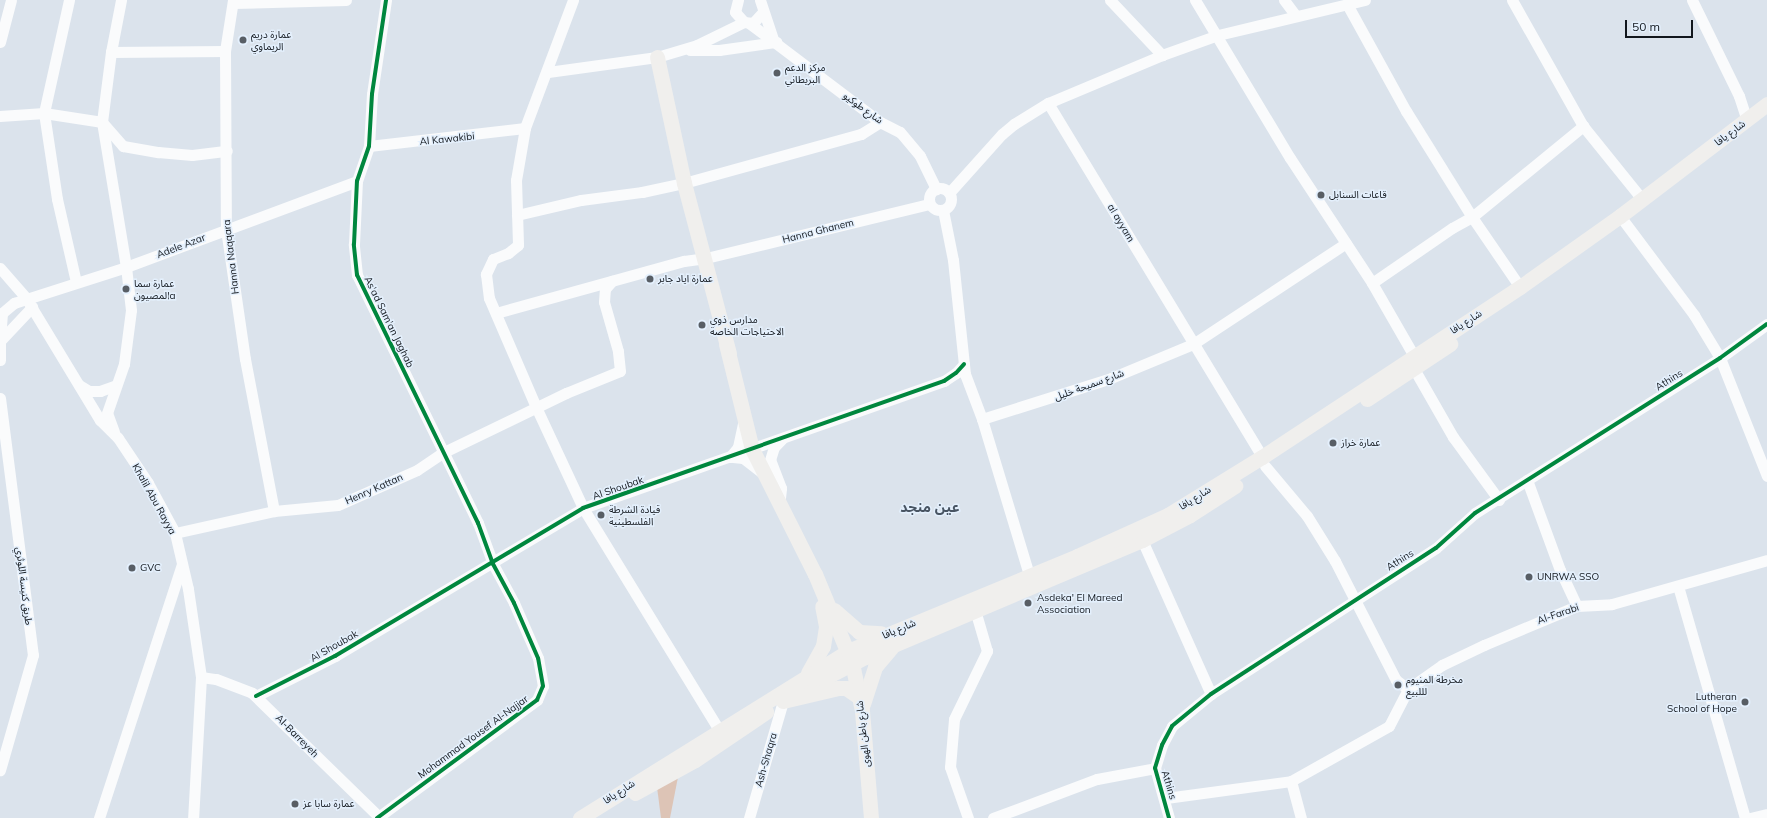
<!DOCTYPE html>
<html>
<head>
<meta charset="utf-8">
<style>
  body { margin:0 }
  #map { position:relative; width:1767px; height:818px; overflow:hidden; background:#dbe3ec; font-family:Mulish,"Noto Sans Arabic",sans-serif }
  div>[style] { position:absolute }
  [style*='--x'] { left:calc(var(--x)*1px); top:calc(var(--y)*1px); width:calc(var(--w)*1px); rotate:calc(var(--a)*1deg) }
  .green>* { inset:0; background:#ddc4b6 }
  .street>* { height:11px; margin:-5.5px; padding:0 5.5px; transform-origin:5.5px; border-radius:5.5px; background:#fafbfc }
  .street>.ring { margin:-5.5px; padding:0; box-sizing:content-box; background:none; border:11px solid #fafbfc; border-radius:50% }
  .secondary>* { height:15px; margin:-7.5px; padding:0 7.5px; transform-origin:7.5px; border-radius:7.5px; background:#f0efed }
  .cycleway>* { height:4px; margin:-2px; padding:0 2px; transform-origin:2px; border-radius:2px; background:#00873e }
  .dots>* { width:11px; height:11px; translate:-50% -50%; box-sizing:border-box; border:2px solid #e4f0fd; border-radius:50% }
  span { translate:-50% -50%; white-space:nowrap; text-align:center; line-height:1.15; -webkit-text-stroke:3px #e4f0fd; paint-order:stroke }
  .poi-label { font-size:10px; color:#12171d }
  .left { translate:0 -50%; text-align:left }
  .right { translate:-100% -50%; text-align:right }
  .street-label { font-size:10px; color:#12171d }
  .district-label { font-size:14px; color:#485462; font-weight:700 }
  .scale { position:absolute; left:1625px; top:20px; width:68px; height:18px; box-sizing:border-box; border:2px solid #12171d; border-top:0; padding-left:5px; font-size:12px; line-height:14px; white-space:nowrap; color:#12171d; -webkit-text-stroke:3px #e4f0fd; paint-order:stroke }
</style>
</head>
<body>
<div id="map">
  <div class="green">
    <div style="clip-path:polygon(678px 777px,670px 818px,661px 818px,657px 787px)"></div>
  </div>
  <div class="street">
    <div style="--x:69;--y:0;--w:116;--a:102.5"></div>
    <div style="--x:44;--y:113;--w:87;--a:81.4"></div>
    <div style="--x:57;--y:199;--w:85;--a:77.1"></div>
    <div style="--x:233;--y:0;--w:52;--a:98.9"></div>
    <div style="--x:225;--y:51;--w:178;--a:89.7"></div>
    <div style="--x:226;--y:229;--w:131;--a:81.7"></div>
    <div style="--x:245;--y:359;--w:155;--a:79.2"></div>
    <div style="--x:573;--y:0;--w:137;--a:110.6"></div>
    <div style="--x:525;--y:128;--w:53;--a:99.8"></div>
    <div style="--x:516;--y:180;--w:65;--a:88.2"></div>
    <div style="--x:518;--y:245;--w:13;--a:141"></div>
    <div style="--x:508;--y:253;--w:16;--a:158"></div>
    <div style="--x:493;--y:259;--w:17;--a:115"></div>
    <div style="--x:486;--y:274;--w:24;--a:83"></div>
    <div style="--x:489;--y:298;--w:119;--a:66.7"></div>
    <div style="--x:536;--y:407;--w:111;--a:65"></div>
    <div style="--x:583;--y:508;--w:260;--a:58.5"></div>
    <div style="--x:738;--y:0;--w:12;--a:104"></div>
    <div style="--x:735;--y:12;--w:13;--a:48"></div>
    <div style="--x:744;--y:22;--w:9;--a:6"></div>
    <div style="--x:753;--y:23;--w:13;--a:-48"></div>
    <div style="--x:760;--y:0;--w:41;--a:71.6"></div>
    <div style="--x:1110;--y:0;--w:76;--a:46.6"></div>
    <div style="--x:1195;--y:0;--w:184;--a:59"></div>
    <div style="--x:1290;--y:158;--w:149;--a:56.7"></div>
    <div style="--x:1284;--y:0;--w:20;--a:53"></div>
    <div style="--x:1512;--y:0;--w:145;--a:60.6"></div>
    <div style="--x:1583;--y:126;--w:94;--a:51.1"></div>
    <div style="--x:1692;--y:0;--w:107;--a:63.9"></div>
    <div style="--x:1739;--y:96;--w:25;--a:72"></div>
    <div style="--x:233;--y:3;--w:113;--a:-1.5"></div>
    <div style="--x:1348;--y:6;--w:120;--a:61.1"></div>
    <div style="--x:1406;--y:111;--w:125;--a:58.1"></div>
    <div style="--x:1472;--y:217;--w:85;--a:55.6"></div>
    <div style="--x:749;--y:23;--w:164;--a:37.1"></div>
    <div style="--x:880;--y:122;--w:22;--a:27"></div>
    <div style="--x:900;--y:132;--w:31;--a:50"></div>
    <div style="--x:920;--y:156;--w:37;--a:64"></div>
    <div style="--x:0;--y:42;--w:43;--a:-75.3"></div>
    <div style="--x:690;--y:50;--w:29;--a:0"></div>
    <div style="--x:719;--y:50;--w:58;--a:-8"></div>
    <div style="--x:111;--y:52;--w:53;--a:-79.1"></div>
    <div style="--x:548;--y:72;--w:110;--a:-7.8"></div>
    <div style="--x:657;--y:57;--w:42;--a:-16.7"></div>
    <div style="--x:697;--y:45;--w:52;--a:-26.1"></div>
    <div style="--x:1048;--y:103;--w:414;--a:58.8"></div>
    <div style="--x:0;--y:116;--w:44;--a:-3.9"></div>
    <div style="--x:44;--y:113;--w:59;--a:8.8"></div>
    <div style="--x:102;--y:122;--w:32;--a:49"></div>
    <div style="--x:123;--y:146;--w:36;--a:10"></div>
    <div style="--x:158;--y:152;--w:34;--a:5"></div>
    <div style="--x:192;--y:155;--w:35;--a:-7"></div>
    <div style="--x:369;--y:146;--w:157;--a:-6.6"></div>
    <div class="ring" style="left:929px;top:188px;width:11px;height:11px"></div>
    <div style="--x:949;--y:193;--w:79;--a:-48.1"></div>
    <div style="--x:1002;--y:134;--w:16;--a:-40"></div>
    <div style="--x:1014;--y:124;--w:40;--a:-32"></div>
    <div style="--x:1048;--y:103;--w:124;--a:-22.8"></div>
    <div style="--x:1162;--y:55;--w:59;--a:-19.7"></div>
    <div style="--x:1218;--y:35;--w:151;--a:-13.4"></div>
    <div style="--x:943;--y:210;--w:51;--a:78.7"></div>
    <div style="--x:953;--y:260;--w:115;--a:84"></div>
    <div style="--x:965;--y:374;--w:48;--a:69.3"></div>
    <div style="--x:982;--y:419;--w:163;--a:73.2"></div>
    <div style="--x:517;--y:215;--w:66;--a:-13.2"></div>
    <div style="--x:581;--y:200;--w:62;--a:-7.5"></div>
    <div style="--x:642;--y:192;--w:43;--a:-12.1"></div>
    <div style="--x:684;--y:183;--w:184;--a:-15.5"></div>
    <div style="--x:861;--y:134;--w:22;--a:-32"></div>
    <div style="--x:1620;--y:216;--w:124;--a:53.2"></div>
    <div style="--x:1694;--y:315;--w:50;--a:58.8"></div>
    <div style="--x:1720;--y:358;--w:127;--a:68.3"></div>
    <div style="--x:0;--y:268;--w:40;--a:49"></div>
    <div style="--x:26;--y:298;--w:143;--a:58.8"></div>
    <div style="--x:100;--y:420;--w:25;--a:45"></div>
    <div style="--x:118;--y:438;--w:54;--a:56.3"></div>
    <div style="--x:148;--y:483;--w:57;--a:61.6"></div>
    <div style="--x:175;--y:533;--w:57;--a:76.9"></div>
    <div style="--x:188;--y:589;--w:89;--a:81.6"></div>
    <div style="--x:201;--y:677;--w:141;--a:93.2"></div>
    <div style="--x:496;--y:313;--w:195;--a:-15.5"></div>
    <div style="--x:684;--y:261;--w:22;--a:-8"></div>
    <div style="--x:706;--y:258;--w:230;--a:-13.6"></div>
    <div style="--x:0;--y:340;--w:20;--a:90"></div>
    <div style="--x:0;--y:341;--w:28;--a:-86"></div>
    <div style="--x:2;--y:313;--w:16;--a:-40"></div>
    <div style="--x:14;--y:303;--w:118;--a:-17.8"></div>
    <div style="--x:126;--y:267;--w:246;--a:-20.4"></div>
    <div style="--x:0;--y:341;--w:47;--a:-46.7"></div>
    <div style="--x:79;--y:385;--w:12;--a:31"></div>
    <div style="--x:89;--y:391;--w:11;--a:0"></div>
    <div style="--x:100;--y:391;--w:15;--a:-20"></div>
    <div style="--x:0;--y:398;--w:259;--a:82.7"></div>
    <div style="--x:33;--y:655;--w:120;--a:106"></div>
    <div style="--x:982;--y:419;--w:135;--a:-17.6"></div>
    <div style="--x:1111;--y:378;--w:89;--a:-22.5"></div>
    <div style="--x:1193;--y:344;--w:183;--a:-33.4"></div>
    <div style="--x:114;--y:432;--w:20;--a:-110"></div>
    <div style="--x:107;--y:413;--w:52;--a:-70.9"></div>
    <div style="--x:124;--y:364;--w:54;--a:-82.6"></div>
    <div style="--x:131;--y:310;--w:43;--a:-96.6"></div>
    <div style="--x:126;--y:267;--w:147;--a:-99.4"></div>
    <div style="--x:102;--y:122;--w:71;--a:-82.7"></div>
    <div style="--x:111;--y:52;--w:114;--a:-0.5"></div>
    <div style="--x:730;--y:457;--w:13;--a:-51"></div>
    <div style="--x:738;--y:447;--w:25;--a:-78"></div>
    <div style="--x:733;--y:457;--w:10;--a:6"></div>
    <div style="--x:743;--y:458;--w:24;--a:38"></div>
    <div style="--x:1265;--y:466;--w:65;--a:50"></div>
    <div style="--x:1307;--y:516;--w:53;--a:58.1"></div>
    <div style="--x:1335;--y:561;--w:134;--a:62.9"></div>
    <div style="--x:1396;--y:680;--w:15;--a:37"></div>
    <div style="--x:1527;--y:480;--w:96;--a:69.9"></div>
    <div style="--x:1560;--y:570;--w:40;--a:65"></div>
    <div style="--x:780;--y:498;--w:10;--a:-84"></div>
    <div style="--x:781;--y:488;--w:30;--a:-111"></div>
    <div style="--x:770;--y:460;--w:14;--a:-73"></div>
    <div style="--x:774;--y:447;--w:11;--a:-45"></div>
    <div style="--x:1499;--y:500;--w:78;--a:-126.1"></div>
    <div style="--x:1453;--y:437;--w:78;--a:-119.8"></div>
    <div style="--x:1414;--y:369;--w:13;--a:-90"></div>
    <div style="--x:1414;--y:356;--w:84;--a:-119.9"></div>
    <div style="--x:1372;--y:283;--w:97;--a:-34.5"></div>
    <div style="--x:1452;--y:228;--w:23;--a:-29"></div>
    <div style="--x:1472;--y:217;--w:144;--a:-39.3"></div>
    <div style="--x:175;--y:533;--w:101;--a:-12.5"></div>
    <div style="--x:274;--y:511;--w:64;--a:-5.4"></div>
    <div style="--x:338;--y:505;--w:86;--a:-23.9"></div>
    <div style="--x:417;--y:470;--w:32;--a:-34"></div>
    <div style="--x:444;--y:452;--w:136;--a:-25.8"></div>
    <div style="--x:566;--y:393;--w:58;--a:-22.2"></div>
    <div style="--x:620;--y:371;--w:20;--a:-96"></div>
    <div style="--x:618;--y:351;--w:51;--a:-105.9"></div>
    <div style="--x:604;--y:302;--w:13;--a:-86"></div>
    <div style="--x:605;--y:289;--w:11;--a:-49"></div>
    <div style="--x:1142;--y:540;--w:169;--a:65.9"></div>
    <div style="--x:1678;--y:586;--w:241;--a:73.9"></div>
    <div style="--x:201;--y:677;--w:15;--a:8"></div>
    <div style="--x:216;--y:679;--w:39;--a:21"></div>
    <div style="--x:252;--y:693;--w:179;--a:44.3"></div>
    <div style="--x:256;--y:696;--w:89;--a:-26.9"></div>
    <div style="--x:335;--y:656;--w:289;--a:-30.8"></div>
    <div style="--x:583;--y:508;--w:383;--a:-19.4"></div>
    <div style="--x:944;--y:381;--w:14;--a:-34"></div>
    <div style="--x:956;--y:373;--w:12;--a:-48"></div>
    <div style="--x:1291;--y:781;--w:112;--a:-29.3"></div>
    <div style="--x:1389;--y:726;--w:42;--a:-62.8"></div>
    <div style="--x:1408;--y:689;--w:42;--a:-35.2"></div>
    <div style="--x:1442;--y:665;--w:47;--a:-25.5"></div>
    <div style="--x:1484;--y:645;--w:101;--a:-22.8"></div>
    <div style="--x:1577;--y:606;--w:35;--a:-3"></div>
    <div style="--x:1612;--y:604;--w:161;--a:-15.8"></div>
    <div style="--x:1166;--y:798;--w:126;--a:-7.7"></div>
    <div style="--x:1291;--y:781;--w:38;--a:75"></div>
    <div style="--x:99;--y:818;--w:267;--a:-71.9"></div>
    <div style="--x:377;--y:818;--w:199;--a:-36.4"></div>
    <div style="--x:537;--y:700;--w:15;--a:-67"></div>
    <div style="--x:543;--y:686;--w:28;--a:-100"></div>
    <div style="--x:538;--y:658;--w:60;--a:-113.6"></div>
    <div style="--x:514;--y:603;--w:44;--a:-118.3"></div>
    <div style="--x:493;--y:564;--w:44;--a:-110.1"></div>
    <div style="--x:478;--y:523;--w:276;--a:-116"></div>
    <div style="--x:357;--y:275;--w:31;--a:-96"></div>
    <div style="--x:354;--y:244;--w:63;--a:-87.3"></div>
    <div style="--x:357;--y:181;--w:37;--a:-71"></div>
    <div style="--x:369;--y:146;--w:52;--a:-86.7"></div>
    <div style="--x:372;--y:94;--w:95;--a:-81.5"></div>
    <div style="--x:749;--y:818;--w:122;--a:-73.8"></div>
    <div style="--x:968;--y:818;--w:54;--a:-109.4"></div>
    <div style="--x:950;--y:767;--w:48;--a:-85.2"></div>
    <div style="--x:954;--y:719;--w:76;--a:-64.1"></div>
    <div style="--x:987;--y:651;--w:43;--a:-106.3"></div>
    <div style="--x:993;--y:818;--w:111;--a:-20.6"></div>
    <div style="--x:1097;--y:779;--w:59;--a:-10.7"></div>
    <div style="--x:1169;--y:818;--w:52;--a:-105.6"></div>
    <div style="--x:1155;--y:768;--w:24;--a:-73"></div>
    <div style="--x:1162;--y:745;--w:21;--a:-62"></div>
    <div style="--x:1172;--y:726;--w:50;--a:-39.4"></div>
    <div style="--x:1211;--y:694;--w:268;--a:-33"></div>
    <div style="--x:1436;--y:548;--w:52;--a:-41.9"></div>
    <div style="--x:1475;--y:513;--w:290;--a:-32.3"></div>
    <div style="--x:1720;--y:358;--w:58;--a:-35.9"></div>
    <div style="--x:1750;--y:818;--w:17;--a:-13"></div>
  </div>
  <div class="secondary">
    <div style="--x:657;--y:57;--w:129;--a:77.9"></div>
    <div style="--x:684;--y:183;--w:176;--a:75.2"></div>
    <div style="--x:726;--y:344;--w:108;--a:76.1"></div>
    <div style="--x:752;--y:449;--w:140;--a:63.3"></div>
    <div style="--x:815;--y:574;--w:96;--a:67.4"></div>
    <div style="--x:852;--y:663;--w:49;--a:78.2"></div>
    <div style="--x:862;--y:711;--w:107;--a:85.2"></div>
    <div style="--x:1367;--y:399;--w:100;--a:-33.5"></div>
    <div style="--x:834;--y:610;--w:33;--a:41"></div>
    <div style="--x:859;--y:632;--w:22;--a:3"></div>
    <div style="--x:808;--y:673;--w:31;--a:-61"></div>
    <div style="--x:823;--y:646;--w:20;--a:-81"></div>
    <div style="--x:826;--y:626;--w:20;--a:-101"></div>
    <div style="--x:807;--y:687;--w:65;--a:-27.3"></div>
    <div style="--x:865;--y:657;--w:301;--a:-22.9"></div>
    <div style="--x:1142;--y:540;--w:54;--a:-27.5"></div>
    <div style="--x:1190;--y:515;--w:54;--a:-32.8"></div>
    <div style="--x:783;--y:701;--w:57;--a:-13.3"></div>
    <div style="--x:838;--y:688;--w:8;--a:0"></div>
    <div style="--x:846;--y:688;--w:16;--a:35"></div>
    <div style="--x:863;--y:704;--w:39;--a:-72"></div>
    <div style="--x:875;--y:667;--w:25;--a:-50"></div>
    <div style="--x:635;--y:793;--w:68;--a:-28.8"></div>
    <div style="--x:695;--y:760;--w:86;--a:-34.1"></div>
    <div style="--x:580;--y:818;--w:316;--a:-31.9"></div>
    <div style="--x:848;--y:651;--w:248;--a:-22.5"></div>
    <div style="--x:1077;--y:556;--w:100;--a:-24.3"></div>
    <div style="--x:1168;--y:515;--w:110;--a:-31.7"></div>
    <div style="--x:1262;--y:457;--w:309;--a:-33.4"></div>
    <div style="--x:1520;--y:287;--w:123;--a:-35.4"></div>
    <div style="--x:1620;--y:216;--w:185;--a:-37.3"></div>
  </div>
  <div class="cycleway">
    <div style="--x:256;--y:696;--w:89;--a:-26.9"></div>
    <div style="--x:335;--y:656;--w:289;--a:-30.8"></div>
    <div style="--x:583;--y:508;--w:383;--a:-19.4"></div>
    <div style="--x:944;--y:381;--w:14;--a:-34"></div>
    <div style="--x:956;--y:373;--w:12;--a:-48"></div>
    <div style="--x:377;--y:818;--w:199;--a:-36.4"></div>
    <div style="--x:537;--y:700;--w:15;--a:-67"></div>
    <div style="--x:543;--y:686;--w:28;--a:-100"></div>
    <div style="--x:538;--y:658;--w:60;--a:-113.6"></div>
    <div style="--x:514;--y:603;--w:44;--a:-118.3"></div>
    <div style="--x:493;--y:564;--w:44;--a:-110.1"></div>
    <div style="--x:478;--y:523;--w:276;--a:-116"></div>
    <div style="--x:357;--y:275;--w:31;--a:-96"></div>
    <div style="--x:354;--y:244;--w:63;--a:-87.3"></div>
    <div style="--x:357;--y:181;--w:37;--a:-71"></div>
    <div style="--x:369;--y:146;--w:52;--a:-86.7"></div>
    <div style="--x:372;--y:94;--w:95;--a:-81.5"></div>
    <div style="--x:1169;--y:818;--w:52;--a:-105.6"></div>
    <div style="--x:1155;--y:768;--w:24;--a:-73"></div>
    <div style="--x:1162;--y:745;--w:21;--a:-62"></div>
    <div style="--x:1172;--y:726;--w:50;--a:-39.4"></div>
    <div style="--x:1211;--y:694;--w:268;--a:-33"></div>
    <div style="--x:1436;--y:548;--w:52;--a:-41.9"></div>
    <div style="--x:1475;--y:513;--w:290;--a:-32.3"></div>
    <div style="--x:1720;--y:358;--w:58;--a:-35.9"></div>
  </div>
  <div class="dots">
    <div style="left:243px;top:40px;background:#585e65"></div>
    <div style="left:777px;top:73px;background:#585e65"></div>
    <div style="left:1321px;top:195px;background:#585e65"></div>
    <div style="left:650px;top:279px;background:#585e65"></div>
    <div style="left:126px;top:289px;background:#585e65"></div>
    <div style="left:702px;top:325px;background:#585e65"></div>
    <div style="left:1333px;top:443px;background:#585e65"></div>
    <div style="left:601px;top:515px;background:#585e65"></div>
    <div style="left:132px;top:568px;background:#585e65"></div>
    <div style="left:1529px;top:577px;background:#585e65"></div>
    <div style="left:1028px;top:603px;background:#585e65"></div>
    <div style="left:1398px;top:685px;background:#585e65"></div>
    <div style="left:1745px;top:702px;background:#585e65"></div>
    <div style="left:295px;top:804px;background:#585e65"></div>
  </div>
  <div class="poi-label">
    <span class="left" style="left:251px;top:40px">عمارة دريم<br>الريماوي</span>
    <span class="left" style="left:785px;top:73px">مركز الدعم<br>البريطاني</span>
    <span class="left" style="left:1329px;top:195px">قاعات السنابل</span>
    <span class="left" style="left:658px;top:279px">عمارة اياد جابر</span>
    <span class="left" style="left:134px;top:289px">عمارة سما<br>المصيونa</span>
    <span class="left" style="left:710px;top:325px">مدارس ذوي<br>الاحتياجات الخاصة</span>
    <span class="left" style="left:1341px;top:443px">عمارة خراز</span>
    <span class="left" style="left:609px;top:515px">قيادة الشرطة<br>الفلسطينية</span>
    <span class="left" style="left:140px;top:568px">GVC</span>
    <span class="left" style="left:1537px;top:577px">UNRWA SSO</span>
    <span class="left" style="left:1037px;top:603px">Asdeka' El Mareed<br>Association</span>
    <span class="left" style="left:1406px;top:685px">مخرطة المنيوم<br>لللبيع</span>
    <span class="right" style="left:1737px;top:702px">Lutheran<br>School of Hope</span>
    <span class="left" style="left:303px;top:804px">عمارة سابا عز</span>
  </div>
  <div class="street-label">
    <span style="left:863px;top:108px;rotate:36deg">شارع طوكيو</span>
    <span style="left:1730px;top:133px;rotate:-37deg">شارع يافا</span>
    <span style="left:447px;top:139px;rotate:-6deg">Al Kawakibi</span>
    <span style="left:1121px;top:223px;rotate:59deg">al ayyam</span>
    <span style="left:818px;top:231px;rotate:-14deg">Hanna Ghanem</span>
    <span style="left:181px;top:246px;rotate:-21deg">Adele Azar</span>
    <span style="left:231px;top:257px;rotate:-97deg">Hanna Naqqara</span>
    <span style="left:389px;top:322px;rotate:64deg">As'ad Sam'an Jaghab</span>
    <span style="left:1466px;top:322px;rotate:-33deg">شارع يافا</span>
    <span style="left:1669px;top:380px;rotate:-32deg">Athins</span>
    <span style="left:1089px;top:385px;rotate:-20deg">شارع سميحة خليل</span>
    <span style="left:618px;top:488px;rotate:-19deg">Al Shoubak</span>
    <span style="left:374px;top:489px;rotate:-24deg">Henry Kattan</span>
    <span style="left:1195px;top:498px;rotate:-32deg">شارع يافا</span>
    <span style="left:154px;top:499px;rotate:61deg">Khalil Abu Rayya</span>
    <span style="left:1400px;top:560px;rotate:-32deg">Athins</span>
    <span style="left:24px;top:586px;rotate:83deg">طريق كنيسة اللوثري</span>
    <span style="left:1558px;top:614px;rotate:-19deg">Al-Farabi</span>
    <span style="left:899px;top:629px;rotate:-23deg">شارع يافا</span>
    <span style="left:334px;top:646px;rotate:-30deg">Al Shoubak</span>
    <span style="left:863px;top:734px;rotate:-96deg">شارع باطن الهوى</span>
    <span style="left:297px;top:736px;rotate:45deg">Al-Barreyeh</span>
    <span style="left:473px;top:737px;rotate:-36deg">Mohammad Yousef Al-Najjar</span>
    <span style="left:766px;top:760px;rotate:-74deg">Ash-Shaqra</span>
    <span style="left:1169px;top:785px;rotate:73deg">Athins</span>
    <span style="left:619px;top:792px;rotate:-33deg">شارع يافا</span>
  </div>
  <div class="district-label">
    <span style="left:930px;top:507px">عين منجد</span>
  </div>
  <div class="scale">50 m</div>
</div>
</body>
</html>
